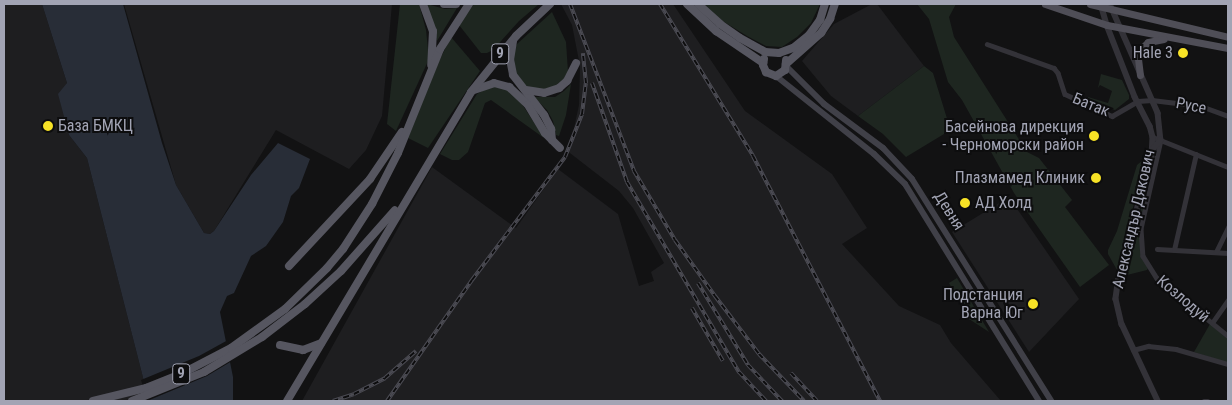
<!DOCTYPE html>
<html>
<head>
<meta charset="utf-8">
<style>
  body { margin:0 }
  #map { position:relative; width:1232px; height:405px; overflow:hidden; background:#121213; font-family:"Roboto Condensed",sans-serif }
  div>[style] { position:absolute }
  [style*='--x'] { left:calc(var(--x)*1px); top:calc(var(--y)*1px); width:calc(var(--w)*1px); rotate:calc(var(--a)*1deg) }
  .built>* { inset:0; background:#1e1e20 }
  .green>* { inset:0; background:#1e2620 }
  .water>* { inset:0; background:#282d37 }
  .pier>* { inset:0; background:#121213 }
  .minor>* { height:4.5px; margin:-2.25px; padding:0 2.25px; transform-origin:2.25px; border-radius:2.25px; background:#333238 }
  .tertiary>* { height:5.5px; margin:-2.75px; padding:0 2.75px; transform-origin:2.75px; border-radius:2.75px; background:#333238 }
  .secondary>* { height:6px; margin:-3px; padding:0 3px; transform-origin:3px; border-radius:3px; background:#404048 }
  .primary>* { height:7px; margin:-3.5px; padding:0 3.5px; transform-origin:3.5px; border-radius:3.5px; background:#4f4e57 }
  .trunk>* { height:8px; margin:-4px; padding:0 4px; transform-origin:4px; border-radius:4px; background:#565660 }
  .rail>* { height:4px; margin-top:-2px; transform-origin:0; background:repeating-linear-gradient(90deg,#0d0d0e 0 5.5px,#4b4b53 0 11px); box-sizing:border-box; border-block:1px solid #4b4b53 }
  .dots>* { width:14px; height:14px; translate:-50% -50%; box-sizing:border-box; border:2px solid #0d0d0e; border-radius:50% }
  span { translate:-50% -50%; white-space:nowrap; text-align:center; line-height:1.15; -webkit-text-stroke:4px #0d0d0e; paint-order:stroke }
  .shield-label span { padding:1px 4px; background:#0d0d0e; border:1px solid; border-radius:4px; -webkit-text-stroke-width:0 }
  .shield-label { font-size:15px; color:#a2a4b4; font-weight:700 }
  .poi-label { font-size:16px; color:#a2a4b4 }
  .right { translate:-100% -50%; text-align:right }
  .left { translate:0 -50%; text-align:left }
  .street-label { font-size:16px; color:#a2a4b4 }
  .frame { position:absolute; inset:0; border:5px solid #a2a4b4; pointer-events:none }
</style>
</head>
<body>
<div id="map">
  <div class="built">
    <div style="clip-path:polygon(4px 4px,42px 4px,67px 83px,65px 88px,69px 135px,87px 158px,149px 401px,4px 401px)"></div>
    <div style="clip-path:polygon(124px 4px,392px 4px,382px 116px,366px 150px,349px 169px,276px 130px,214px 231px,210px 234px,204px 233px,176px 185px)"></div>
    <div style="clip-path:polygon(561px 4px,673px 4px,745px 111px,832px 174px,867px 228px,842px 244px,899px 306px,940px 325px,951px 343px,1001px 401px,302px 401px,432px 167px,516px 228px,558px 169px,618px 214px,639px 286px,654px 281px,651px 272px,664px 263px,633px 208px,619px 191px,566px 150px,574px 128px,579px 105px,580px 66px,572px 25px)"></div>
    <div style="clip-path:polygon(872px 4px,877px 4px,924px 66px,858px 116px,831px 96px,802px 61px,834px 24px)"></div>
    <div style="clip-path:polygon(1009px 197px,1079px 299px,1029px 352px,952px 232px)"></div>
  </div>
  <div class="green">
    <div style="clip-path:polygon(400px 4px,419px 4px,426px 30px,429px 59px,396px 131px,387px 124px)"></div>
    <div style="clip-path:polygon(427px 4px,445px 9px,457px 8px,437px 41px)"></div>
    <div style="clip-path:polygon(474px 4px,539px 4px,519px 21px,493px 50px,487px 53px,481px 53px,459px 25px)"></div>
    <div style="clip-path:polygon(704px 4px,820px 4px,811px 23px,797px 37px,782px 47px,766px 46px,747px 36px,721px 20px)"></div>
    <div style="clip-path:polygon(917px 4px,956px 4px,949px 17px,954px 37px,1027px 152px,1039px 158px,1072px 200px,1065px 207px,1109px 265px,1080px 287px,1014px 193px,962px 100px,948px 82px,929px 19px)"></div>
    <div style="clip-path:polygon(552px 12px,566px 42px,568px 72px,564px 79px,551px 89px,534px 90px,525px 85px,516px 74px,513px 51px,517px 44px)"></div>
    <div style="clip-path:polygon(451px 37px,480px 71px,428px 148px,408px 138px,439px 61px)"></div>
    <div style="clip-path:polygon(924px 66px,933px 73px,949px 125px,944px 134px,906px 157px,883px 134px,858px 116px)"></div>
    <div style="clip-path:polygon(1101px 74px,1122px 80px,1129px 95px,1129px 99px,1115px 110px,1087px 100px,1088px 97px,1108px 103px,1112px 91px,1100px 85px,1098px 88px)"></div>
    <div style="clip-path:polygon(571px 84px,566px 115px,559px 136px,556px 135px,553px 121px,547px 110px,534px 97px,555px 97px,564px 91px)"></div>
    <div style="clip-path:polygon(491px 86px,507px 89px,518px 98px,544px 138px,491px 100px,485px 103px,468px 152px,459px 160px,452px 160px,440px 154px,477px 94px)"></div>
    <div style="clip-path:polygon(1144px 159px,1138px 188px,1117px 270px,1108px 254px,1108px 250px,1117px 231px,1137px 165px)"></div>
    <div style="clip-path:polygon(1149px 183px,1151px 183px,1140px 240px,1148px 268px,1147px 270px,1119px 277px)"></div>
    <div style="clip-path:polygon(957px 278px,989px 332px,969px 319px,949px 283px)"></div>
    <div style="clip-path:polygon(1210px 324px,1228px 339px,1228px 363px,1194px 352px)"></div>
  </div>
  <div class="water">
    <div style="clip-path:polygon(42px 4px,123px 4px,162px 143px,176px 185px,204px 233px,210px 234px,214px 231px,251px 175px,278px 143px,310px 159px,299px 188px,291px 196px,283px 222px,266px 246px,251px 256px,234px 293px,227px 296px,220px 312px,233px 377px,233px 401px,149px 401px,87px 158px,69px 135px,58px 94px,67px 83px)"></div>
  </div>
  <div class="pier">
    <div style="clip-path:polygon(228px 340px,232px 361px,207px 376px,147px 401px,141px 380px,199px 356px)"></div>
  </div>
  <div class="minor">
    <div style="--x:987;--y:44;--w:71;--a:19.7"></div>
    <div style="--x:1054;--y:68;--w:6;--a:51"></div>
    <div style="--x:1058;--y:73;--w:22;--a:72"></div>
    <div style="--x:1065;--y:94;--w:52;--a:25.1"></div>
    <div style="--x:1112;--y:116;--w:30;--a:-30"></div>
    <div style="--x:1138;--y:101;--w:14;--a:-4"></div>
    <div style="--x:1152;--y:100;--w:49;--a:7"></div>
    <div style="--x:1201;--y:106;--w:29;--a:20"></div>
    <div style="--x:1153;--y:137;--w:81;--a:21.8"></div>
    <div style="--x:1161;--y:140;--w:91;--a:102.7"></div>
    <div style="--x:1141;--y:229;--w:27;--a:86"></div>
    <div style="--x:1143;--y:256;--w:26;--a:58"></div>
    <div style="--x:1157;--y:278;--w:92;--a:39.2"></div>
    <div style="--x:1157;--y:249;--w:71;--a:3.2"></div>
    <div style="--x:1174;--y:250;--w:98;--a:-77.1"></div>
    <div style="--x:1216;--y:252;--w:28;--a:-64"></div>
    <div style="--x:1212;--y:323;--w:28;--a:-55"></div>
    <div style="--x:1133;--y:350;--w:16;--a:-15"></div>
    <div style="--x:1148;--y:346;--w:28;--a:6"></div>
    <div style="--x:1176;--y:349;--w:54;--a:16.1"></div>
    <div style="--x:1204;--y:401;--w:4;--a:0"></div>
  </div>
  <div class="tertiary">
    <div style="--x:1101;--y:4;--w:22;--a:74"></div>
    <div style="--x:1107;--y:25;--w:77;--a:68.7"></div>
    <div style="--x:1135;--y:97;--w:33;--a:63"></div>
    <div style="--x:1150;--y:126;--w:11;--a:75"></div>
    <div style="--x:1153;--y:137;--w:18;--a:93"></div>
    <div style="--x:1152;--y:155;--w:126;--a:105.1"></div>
    <div style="--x:1119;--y:277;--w:22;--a:98"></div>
    <div style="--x:1116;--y:299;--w:26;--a:77"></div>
    <div style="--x:1122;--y:324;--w:85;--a:64.9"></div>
    <div style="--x:1110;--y:4;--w:119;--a:66.2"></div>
    <div style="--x:1158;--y:113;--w:27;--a:84"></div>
    <div style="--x:1161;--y:140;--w:14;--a:129"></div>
  </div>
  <div class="secondary">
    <div style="--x:786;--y:66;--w:54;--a:45"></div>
    <div style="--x:824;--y:104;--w:74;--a:36.7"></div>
    <div style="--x:883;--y:148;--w:42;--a:46.9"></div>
    <div style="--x:912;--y:179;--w:262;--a:57.9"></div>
    <div style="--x:776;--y:76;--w:125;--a:38.5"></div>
    <div style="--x:874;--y:154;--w:43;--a:44.1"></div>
    <div style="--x:905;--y:184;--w:255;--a:58.3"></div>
  </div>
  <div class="primary">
    <div style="--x:1045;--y:4;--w:65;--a:18.7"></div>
    <div style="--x:1107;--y:25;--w:123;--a:10.8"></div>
    <div style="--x:1090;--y:4;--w:142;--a:13.4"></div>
    <div style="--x:1140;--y:75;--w:17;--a:-97"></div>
    <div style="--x:1138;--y:58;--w:11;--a:-68"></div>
    <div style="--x:1142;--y:48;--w:8;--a:-45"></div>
    <div style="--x:1148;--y:42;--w:16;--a:-11"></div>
  </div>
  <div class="trunk">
    <div style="--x:423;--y:4;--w:29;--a:70"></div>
    <div style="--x:433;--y:31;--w:34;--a:93"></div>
    <div style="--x:444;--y:4;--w:12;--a:0"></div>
    <div style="--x:687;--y:4;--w:40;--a:43"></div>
    <div style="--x:716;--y:31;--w:57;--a:34.2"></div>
    <div style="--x:698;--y:4;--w:30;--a:42"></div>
    <div style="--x:720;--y:24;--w:24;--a:35"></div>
    <div style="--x:740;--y:38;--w:29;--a:29"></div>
    <div style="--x:765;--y:52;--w:14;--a:4"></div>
    <div style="--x:779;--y:53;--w:15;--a:-20"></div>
    <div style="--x:793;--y:48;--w:21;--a:-39"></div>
    <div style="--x:809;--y:35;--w:19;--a:-54"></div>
    <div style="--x:820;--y:20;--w:17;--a:-73"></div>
    <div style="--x:513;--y:41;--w:18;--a:99"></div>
    <div style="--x:510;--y:59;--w:16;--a:79"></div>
    <div style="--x:513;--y:75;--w:51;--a:52.2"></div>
    <div style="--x:544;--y:115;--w:16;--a:63"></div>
    <div style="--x:551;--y:129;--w:11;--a:85"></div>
    <div style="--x:764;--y:59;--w:6;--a:99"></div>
    <div style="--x:763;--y:65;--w:8;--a:67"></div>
    <div style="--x:766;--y:72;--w:11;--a:22"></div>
    <div style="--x:776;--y:76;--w:11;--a:-34"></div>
    <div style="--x:785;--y:70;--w:10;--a:-84"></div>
    <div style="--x:786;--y:64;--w:47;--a:-41.5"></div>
    <div style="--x:821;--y:33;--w:17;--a:-57"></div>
    <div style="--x:830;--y:19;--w:16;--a:-72"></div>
    <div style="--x:474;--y:90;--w:21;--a:-19"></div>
    <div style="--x:494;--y:83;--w:16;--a:15"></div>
    <div style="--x:509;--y:87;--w:26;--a:43"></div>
    <div style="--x:528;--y:105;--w:33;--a:59"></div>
    <div style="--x:545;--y:133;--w:21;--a:45"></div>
    <div style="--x:526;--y:90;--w:18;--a:9"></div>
    <div style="--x:544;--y:93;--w:16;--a:-18"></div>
    <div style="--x:559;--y:88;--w:11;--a:-41"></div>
    <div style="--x:567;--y:81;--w:20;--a:-63"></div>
    <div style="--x:289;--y:266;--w:119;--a:-47"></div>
    <div style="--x:370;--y:179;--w:57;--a:-55.8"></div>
    <div style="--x:280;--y:345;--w:24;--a:12"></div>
    <div style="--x:303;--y:350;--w:19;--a:-21"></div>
    <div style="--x:93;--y:401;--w:55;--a:-13.8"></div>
    <div style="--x:146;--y:388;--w:35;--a:-22"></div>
    <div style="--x:179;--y:375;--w:59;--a:-27.4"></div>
    <div style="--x:231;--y:348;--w:67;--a:-35.8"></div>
    <div style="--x:285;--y:309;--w:59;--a:-44.3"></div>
    <div style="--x:327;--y:268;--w:25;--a:-50"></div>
    <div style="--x:343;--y:249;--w:54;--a:-57.2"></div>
    <div style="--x:372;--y:204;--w:57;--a:-63"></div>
    <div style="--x:398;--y:153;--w:112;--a:-68"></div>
    <div style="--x:440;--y:49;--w:54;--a:-57.2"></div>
    <div style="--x:132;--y:401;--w:78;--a:-21.9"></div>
    <div style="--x:204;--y:372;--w:68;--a:-31.1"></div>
    <div style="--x:262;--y:337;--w:54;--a:-37.5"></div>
    <div style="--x:305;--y:304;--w:49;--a:-42.5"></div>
    <div style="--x:341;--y:271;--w:81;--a:-48.5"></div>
    <div style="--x:287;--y:401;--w:360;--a:-59.2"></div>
    <div style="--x:471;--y:92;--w:72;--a:-51.2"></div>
    <div style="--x:516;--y:36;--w:47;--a:-43.3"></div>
  </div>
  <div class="rail">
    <div style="--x:570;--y:4;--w:179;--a:69"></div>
    <div style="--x:634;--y:171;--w:80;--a:59.3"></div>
    <div style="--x:675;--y:240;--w:69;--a:54.5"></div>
    <div style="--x:715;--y:296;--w:73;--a:52.8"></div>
    <div style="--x:759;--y:354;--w:65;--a:46.2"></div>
    <div style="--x:660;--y:4;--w:178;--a:58.5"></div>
    <div style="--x:753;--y:156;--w:276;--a:62.6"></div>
    <div style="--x:592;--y:83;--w:105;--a:70.5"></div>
    <div style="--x:627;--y:182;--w:221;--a:59.5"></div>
    <div style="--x:739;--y:372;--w:40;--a:47"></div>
    <div style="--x:698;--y:283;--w:96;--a:58.6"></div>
    <div style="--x:748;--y:365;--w:50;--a:46.6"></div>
    <div style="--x:692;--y:308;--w:61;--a:59.7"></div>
    <div style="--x:791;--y:373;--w:38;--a:47"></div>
    <div style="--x:333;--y:401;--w:22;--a:-18"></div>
    <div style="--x:354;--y:394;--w:35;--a:-27"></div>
    <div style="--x:385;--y:378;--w:41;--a:-41.1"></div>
    <div style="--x:387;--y:401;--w:148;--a:-54.9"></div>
    <div style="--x:472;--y:280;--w:154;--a:-52.9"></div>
    <div style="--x:565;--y:157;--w:46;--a:-68.4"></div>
    <div style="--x:582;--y:114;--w:31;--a:-83"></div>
    <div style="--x:586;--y:83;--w:30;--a:-96"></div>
  </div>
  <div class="dots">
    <div style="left:1183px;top:53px;background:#f7e226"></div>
    <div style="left:48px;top:126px;background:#f7e226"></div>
    <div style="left:1094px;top:136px;background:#f7e226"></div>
    <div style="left:1096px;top:178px;background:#f7e226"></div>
    <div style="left:965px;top:203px;background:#f7e226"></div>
    <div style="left:1033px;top:304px;background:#f7e226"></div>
  </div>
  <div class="shield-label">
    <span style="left:500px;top:54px">9</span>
    <span style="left:181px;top:374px">9</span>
  </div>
  <div class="poi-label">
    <span class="right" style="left:1173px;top:53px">Hale 3</span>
    <span class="left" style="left:58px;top:126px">База БМКЦ</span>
    <span class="right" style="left:1084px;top:136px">Басейнова дирекция<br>- Черноморски район</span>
    <span class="right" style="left:1085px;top:178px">Плазмамед Клиник</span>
    <span class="left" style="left:975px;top:203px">АД Холд</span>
    <span class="right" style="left:1023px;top:304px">Подстанция<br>Варна Юг</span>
  </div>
  <div class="street-label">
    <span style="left:1091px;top:105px;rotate:22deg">Батак</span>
    <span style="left:1191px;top:106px;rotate:11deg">Русе</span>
    <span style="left:949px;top:211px;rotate:58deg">Девня</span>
    <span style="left:1134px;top:219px;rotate:-77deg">Александър Дякович</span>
    <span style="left:1183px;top:299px;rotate:40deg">Козлодуй</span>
  </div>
  <div class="frame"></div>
</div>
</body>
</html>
